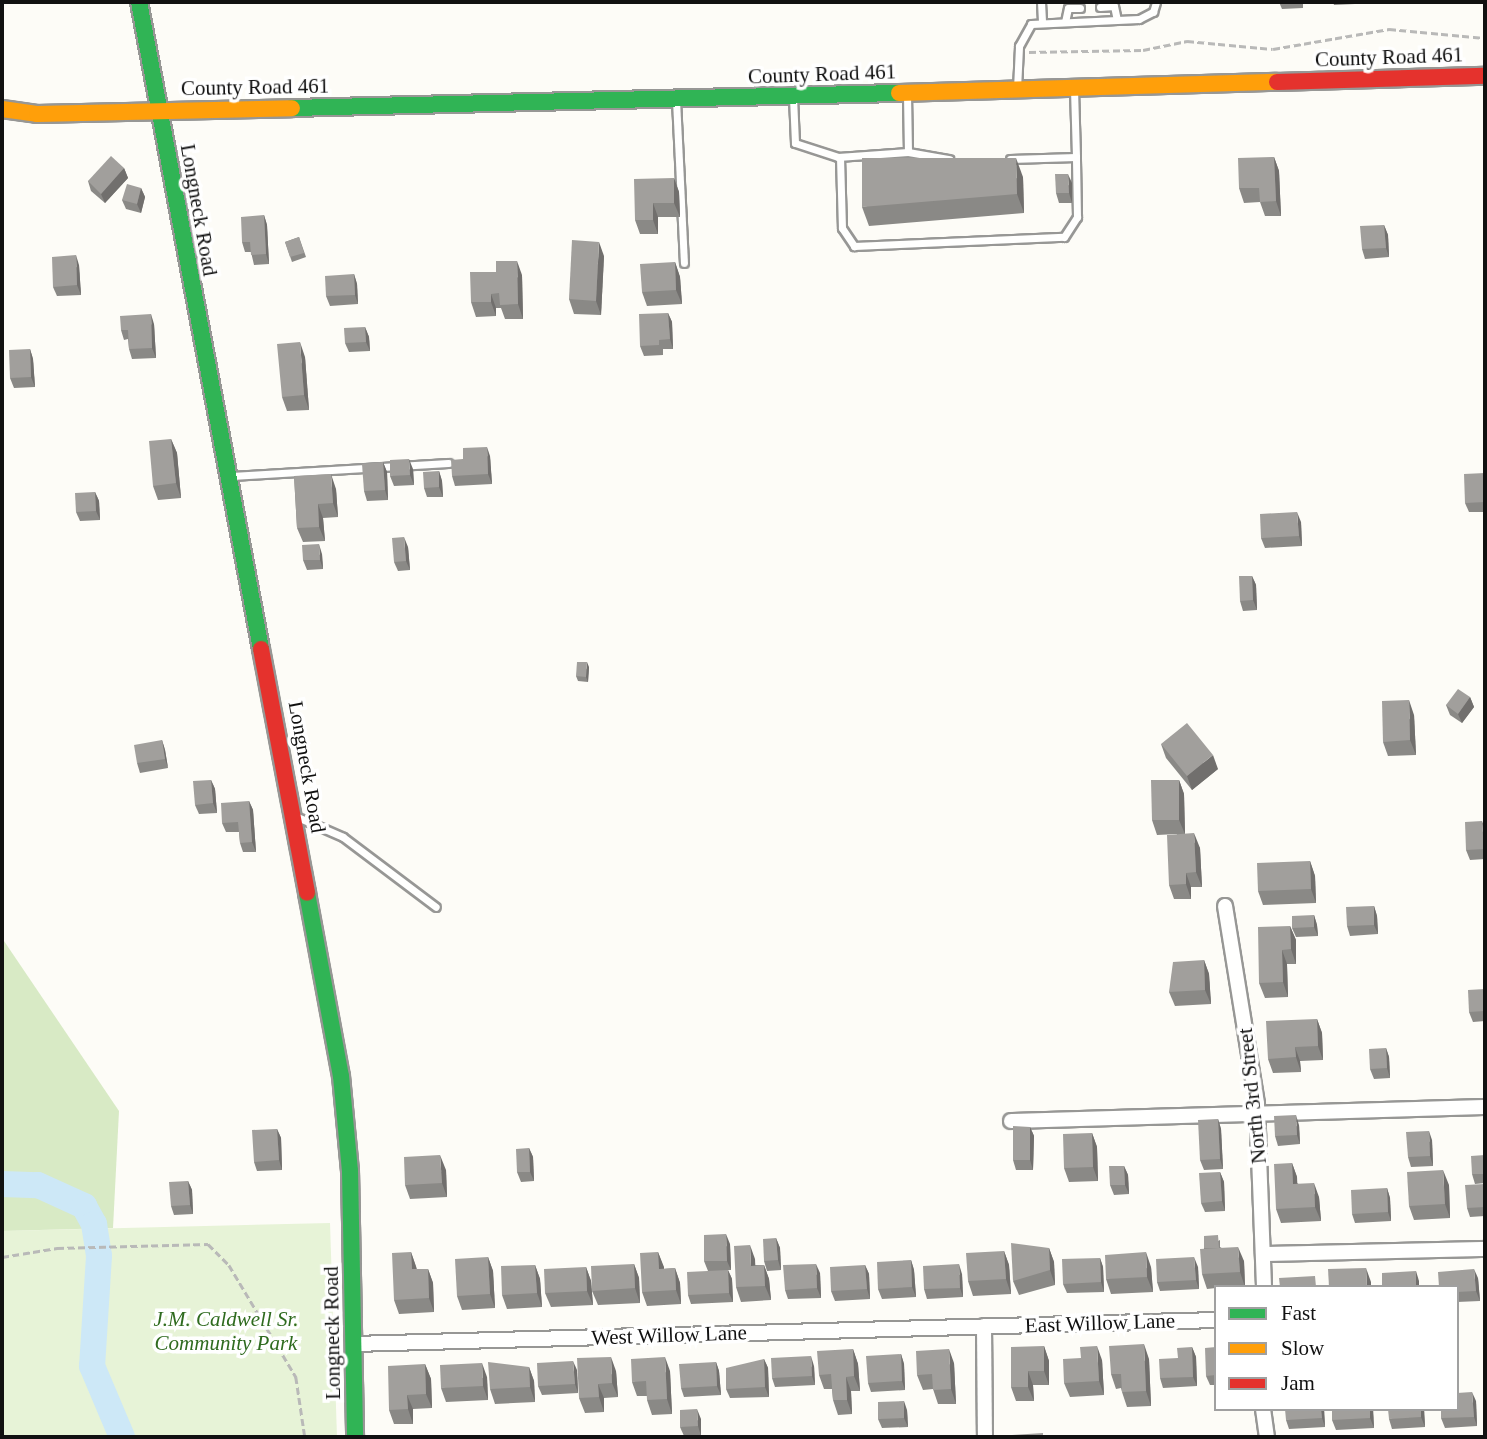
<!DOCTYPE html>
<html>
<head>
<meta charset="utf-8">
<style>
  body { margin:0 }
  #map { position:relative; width:1487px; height:1439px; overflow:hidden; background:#fdfcf7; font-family:Georgia,serif }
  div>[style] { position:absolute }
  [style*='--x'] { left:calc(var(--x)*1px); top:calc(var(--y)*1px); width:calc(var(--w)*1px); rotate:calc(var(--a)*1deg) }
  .green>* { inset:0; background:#e7f3d7 }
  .forest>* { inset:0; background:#d8eac5 }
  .river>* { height:26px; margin:-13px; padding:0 13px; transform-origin:13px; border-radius:13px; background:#cde8f7 }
  .path>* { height:2.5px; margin-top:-1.25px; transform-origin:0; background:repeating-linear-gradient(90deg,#b9b9b8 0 7px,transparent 0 10.5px) }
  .roads { filter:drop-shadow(2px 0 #979795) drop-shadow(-2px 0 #979795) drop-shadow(0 2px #979795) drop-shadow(0 -2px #979795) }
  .lane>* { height:7px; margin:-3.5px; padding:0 3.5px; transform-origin:3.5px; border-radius:3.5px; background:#fffffe }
  .street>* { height:14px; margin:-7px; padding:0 7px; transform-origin:7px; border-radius:7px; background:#fffffe }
  .fast>* { height:16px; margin:-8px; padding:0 8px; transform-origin:8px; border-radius:8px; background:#30b455 }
  .slow>* { height:16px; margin:-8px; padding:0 8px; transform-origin:8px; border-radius:8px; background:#ff9f0a }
  .jam>* { height:16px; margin:-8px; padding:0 8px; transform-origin:8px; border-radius:8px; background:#e5322d }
  .wall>* { inset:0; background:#8a8986 }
  .shaded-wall>* { inset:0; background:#716f6d }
  .building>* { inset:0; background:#a19f9c }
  span { translate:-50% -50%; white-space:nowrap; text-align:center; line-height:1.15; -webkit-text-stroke:7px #fff; paint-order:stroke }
  .street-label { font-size:21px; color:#111 }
  .park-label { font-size:21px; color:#2f6b1f; font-style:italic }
  .frame { position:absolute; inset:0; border:4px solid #111; pointer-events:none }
  .legend { position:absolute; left:1214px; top:1285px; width:245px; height:126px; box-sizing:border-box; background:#fff; border:2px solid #a0a0a0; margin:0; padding:9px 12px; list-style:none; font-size:21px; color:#111 }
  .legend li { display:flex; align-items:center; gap:14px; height:35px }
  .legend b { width:35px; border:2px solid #a0a0a0 }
</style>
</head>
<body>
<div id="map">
  <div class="green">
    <div style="clip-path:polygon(330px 1223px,337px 1437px,2px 1437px,2px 1231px)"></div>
  </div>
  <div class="forest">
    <div style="clip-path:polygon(2px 938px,119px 1111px,113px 1228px,2px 1231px)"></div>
  </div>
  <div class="river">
    <div style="--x:2;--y:1184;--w:36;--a:2"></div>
    <div style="--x:38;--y:1185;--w:51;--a:24.5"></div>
    <div style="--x:84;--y:1206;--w:21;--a:61"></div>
    <div style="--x:94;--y:1224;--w:32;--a:81"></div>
    <div style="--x:99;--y:1256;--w:110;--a:93.6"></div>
    <div style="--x:92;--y:1366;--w:77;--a:67.1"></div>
  </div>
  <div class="path">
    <div style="--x:1029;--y:52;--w:114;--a:-1"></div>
    <div style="--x:1143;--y:50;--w:45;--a:-11.6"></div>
    <div style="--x:1187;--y:41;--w:86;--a:5.3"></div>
    <div style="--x:1273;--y:49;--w:118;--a:-9.8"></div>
    <div style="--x:1389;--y:29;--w:96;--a:5.4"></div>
    <div style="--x:2;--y:1257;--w:56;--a:-9.3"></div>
    <div style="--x:57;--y:1248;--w:151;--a:-1.5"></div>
    <div style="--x:208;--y:1244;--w:30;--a:45"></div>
    <div style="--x:229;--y:1265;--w:131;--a:59.1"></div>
    <div style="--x:296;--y:1377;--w:61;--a:81.5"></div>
  </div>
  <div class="roads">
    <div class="lane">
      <div style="--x:1041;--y:2;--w:21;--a:87"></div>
      <div style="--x:1100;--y:7;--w:14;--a:-4"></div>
      <div style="--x:1114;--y:6;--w:14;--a:78"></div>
      <div style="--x:1065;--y:22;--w:14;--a:-78"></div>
      <div style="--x:1068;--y:8;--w:12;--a:0"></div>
      <div style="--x:1017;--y:89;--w:43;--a:-87.3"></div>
      <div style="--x:1019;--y:46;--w:25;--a:-61"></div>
      <div style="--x:1031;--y:24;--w:108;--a:-2.7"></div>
      <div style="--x:1139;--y:19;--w:16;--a:-27"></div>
      <div style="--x:1153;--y:12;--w:10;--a:-73"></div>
      <div style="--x:1074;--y:89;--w:68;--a:88.3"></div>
      <div style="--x:793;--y:97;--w:46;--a:87.5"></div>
      <div style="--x:795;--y:143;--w:45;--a:18"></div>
      <div style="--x:838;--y:157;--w:70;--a:-4.1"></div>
      <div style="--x:908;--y:152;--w:57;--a:-91"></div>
      <div style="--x:676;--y:100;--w:163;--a:87.2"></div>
      <div style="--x:908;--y:152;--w:42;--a:9.7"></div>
      <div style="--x:840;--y:157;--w:71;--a:88.4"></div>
      <div style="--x:842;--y:228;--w:22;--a:56"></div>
      <div style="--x:854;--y:246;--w:210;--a:-2.5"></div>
      <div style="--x:1064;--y:237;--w:24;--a:-57"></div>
      <div style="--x:1077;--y:217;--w:60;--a:-91"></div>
      <div style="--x:1076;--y:157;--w:66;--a:178.3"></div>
      <div style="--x:231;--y:476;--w:218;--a:-3.4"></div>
      <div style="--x:295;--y:816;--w:52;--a:23.6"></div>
      <div style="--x:343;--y:837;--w:116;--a:37"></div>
    </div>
    <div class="street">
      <div style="--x:1225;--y:906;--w:201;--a:80.8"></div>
      <div style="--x:1257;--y:1104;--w:183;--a:87.8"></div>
      <div style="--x:1011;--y:1121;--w:474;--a:-1.7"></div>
      <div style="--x:1263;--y:1254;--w:222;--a:-1.3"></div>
      <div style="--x:984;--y:1326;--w:111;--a:89.5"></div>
      <div style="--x:353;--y:1344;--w:863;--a:-1.59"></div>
      <div style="--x:1263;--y:1409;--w:28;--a:82"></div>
    </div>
    <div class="fast">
      <div style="--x:139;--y:2;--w:658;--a:79.32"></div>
      <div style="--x:292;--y:108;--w:607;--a:-1.42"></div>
      <div style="--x:307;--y:893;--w:186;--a:79.5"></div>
      <div style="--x:341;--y:1076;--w:95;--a:84.6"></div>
      <div style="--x:350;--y:1171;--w:266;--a:88.9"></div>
    </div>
    <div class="slow">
      <div style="--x:899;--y:93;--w:378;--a:-1.7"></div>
      <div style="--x:2;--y:109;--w:35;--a:8"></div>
      <div style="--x:37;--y:114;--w:255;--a:-1.3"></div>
    </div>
    <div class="jam">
      <div style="--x:1277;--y:82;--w:208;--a:-1.7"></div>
      <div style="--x:261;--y:649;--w:248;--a:79.3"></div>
    </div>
  </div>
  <div class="wall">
    <div style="clip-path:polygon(1279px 2px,1303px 2px,1303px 8px,1282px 9px)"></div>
    <div style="clip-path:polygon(1333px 2px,1355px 2px,1355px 4px,1334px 5px)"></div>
    <div style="clip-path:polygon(1274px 157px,1279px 171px,1281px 216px,1265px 216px,1260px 202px,1244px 203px,1239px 188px)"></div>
    <div style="clip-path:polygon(124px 168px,128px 178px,105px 203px,91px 191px,88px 181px)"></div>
    <div style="clip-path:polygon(1023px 177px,1024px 213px,869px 226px,862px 207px)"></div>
    <div style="clip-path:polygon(674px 178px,679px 192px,680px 217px,658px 217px,658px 234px,640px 234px,635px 220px)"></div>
    <div style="clip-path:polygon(1072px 183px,1072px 203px,1059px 203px,1056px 193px)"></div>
    <div style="clip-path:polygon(141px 188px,145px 197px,141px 213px,126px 209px,122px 200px)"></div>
    <div style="clip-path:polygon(264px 215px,267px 225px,269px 264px,254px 265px,251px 252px,245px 252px,242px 242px)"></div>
    <div style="clip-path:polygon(1384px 225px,1388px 235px,1389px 257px,1365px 259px,1362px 249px)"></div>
    <div style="clip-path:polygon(299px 237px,306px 257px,292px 262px,285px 242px)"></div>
    <div style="clip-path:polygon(604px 256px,601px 315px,574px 314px,569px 299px)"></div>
    <div style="clip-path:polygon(675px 262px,680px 277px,682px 304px,647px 306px,642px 292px)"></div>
    <div style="clip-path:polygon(79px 265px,81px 295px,57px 296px,53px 287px)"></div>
    <div style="clip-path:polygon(354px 274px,357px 284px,358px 304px,330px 306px,326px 296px)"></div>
    <div style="clip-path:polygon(522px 275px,523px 319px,505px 319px,501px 308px,496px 308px,496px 316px,476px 317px,471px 302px)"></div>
    <div style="clip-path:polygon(668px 313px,672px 322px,673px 349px,663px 349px,663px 355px,644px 356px,640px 346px)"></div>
    <div style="clip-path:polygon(154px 324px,156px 358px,132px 359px,129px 349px,128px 339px,124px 340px,121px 330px)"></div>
    <div style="clip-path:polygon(365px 327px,369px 337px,370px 351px,349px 352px,345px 343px)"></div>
    <div style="clip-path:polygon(30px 349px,33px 359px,35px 387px,14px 388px,10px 378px)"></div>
    <div style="clip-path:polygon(305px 357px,309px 410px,287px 411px,282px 397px)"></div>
    <div style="clip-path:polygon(171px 439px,177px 453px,181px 498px,158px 500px,153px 486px)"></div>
    <div style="clip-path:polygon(490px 456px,492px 484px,455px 486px,452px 476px,463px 459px)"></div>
    <div style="clip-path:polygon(383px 462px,387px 472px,388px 500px,367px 501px,364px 491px)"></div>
    <div style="clip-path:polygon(413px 469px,414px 485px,394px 486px,390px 476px)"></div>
    <div style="clip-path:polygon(439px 471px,442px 481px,443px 497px,427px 497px,424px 488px)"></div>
    <div style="clip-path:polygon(1485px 473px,1485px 512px,1469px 512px,1465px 503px)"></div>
    <div style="clip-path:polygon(294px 476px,336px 489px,338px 517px,323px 518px,325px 541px,303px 542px,297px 528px)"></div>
    <div style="clip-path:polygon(95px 492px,99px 501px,100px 520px,80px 521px,76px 512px)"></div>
    <div style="clip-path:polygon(1301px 522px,1302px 546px,1265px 548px,1261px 538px)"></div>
    <div style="clip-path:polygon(408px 547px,410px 570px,398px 571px,394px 562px)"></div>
    <div style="clip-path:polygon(322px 554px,323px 569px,307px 570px,303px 560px)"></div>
    <div style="clip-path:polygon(1252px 576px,1256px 585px,1257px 610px,1243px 611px,1240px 601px)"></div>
    <div style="clip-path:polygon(589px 667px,588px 682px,578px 681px,576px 676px)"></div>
    <div style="clip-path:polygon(1470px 697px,1474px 707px,1462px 723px,1450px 715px,1446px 705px)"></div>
    <div style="clip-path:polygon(1414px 715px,1416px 755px,1388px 756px,1383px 742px)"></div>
    <div style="clip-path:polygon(162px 740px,165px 750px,168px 768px,140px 773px,137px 763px)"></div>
    <div style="clip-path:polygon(1161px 744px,1218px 769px,1192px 790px,1166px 758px)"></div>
    <div style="clip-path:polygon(211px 780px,215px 789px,217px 813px,199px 814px,195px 805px)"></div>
    <div style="clip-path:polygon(1179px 780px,1184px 794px,1185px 834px,1200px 848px,1202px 887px,1191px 887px,1191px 899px,1174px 899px,1169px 885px,1177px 834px,1157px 835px,1152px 820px)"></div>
    <div style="clip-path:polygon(249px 801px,253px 810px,256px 852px,243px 852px,240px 843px,239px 832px,226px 832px,222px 823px)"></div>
    <div style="clip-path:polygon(1485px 829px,1485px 859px,1470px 860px,1466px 850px)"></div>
    <div style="clip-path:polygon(1310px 861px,1315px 876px,1316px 903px,1263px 905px,1258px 891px)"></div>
    <div style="clip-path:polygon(1374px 906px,1377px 916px,1378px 934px,1350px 936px,1347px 926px)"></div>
    <div style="clip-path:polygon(1314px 915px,1317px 925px,1318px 936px,1296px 937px,1292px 928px)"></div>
    <div style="clip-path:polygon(1290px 926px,1296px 940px,1296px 964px,1287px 964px,1288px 997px,1265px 998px,1259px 983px)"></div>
    <div style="clip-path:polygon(1204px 960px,1209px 974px,1211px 1004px,1175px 1006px,1169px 992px)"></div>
    <div style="clip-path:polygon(1485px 992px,1485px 1021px,1473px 1022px,1469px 1012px)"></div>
    <div style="clip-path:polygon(1317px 1019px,1322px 1033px,1323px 1060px,1300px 1061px,1301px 1072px,1273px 1073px,1268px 1059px)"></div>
    <div style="clip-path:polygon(1386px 1048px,1389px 1057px,1390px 1078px,1374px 1079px,1370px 1069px)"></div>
    <div style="clip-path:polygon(1218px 1119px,1221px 1129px,1223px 1169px,1204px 1170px,1200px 1160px)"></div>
    <div style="clip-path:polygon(1299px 1125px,1300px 1144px,1278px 1146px,1275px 1136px)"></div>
    <div style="clip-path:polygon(1030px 1127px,1034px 1136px,1033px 1170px,1016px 1170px,1013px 1160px)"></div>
    <div style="clip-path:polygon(277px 1129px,281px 1138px,282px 1170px,257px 1171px,254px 1162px)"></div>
    <div style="clip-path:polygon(1092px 1133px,1097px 1147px,1098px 1181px,1069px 1182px,1064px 1168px)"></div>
    <div style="clip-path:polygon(1432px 1140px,1433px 1166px,1411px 1167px,1408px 1157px)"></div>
    <div style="clip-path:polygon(529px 1148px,533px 1157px,534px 1181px,521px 1182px,517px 1172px)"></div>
    <div style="clip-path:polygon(1485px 1155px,1485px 1183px,1475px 1184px,1472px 1174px)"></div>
    <div style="clip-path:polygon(1292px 1163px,1297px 1177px,1297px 1183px,1319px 1197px,1321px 1221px,1281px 1223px,1276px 1209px)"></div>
    <div style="clip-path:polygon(1124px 1166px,1128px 1175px,1129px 1194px,1114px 1195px,1110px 1185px)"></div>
    <div style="clip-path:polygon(446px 1170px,447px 1197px,410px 1199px,405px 1185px)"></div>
    <div style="clip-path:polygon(1220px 1172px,1224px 1182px,1225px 1211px,1205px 1212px,1201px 1203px)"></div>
    <div style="clip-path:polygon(188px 1181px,192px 1190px,193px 1214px,174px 1215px,171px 1206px)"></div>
    <div style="clip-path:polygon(1485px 1184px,1485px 1216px,1470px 1217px,1467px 1208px)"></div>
    <div style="clip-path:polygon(1449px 1185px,1450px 1218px,1414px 1220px,1409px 1206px)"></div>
    <div style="clip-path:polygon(1387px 1188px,1390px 1198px,1391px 1221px,1355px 1223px,1352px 1214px)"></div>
    <div style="clip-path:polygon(776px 1238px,780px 1248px,781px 1270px,767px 1271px,764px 1261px)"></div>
    <div style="clip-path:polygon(1220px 1240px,1220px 1247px,1244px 1261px,1245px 1287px,1216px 1287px,1216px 1288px,1207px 1289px,1202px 1274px,1204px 1248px)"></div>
    <div style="clip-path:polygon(730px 1244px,731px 1270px,728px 1270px,732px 1279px,733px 1302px,691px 1304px,688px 1295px,708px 1271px,704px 1261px)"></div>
    <div style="clip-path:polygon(1049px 1248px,1054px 1262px,1055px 1285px,1019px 1295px,1013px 1281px)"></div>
    <div style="clip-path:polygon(1004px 1251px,1009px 1265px,1011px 1294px,973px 1296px,968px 1281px)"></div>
    <div style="clip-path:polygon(411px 1252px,417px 1269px,428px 1269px,433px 1283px,434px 1312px,399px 1314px,394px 1300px)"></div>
    <div style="clip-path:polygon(658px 1252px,664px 1269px,675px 1268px,680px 1283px,681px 1304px,647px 1306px,642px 1292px)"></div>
    <div style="clip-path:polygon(488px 1257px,493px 1271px,495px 1308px,462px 1310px,457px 1296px)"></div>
    <div style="clip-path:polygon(1100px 1258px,1103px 1267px,1104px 1292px,1067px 1293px,1063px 1284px)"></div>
    <div style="clip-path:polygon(755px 1259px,755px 1265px,764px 1265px,769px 1279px,771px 1300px,741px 1302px,736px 1287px)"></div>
    <div style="clip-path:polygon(911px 1260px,914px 1270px,916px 1297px,882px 1299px,878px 1289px)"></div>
    <div style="clip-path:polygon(634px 1264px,639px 1278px,640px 1303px,598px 1305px,592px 1291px)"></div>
    <div style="clip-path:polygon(535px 1265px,540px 1279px,542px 1307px,507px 1309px,502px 1295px)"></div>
    <div style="clip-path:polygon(865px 1265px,869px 1274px,870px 1299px,835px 1301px,831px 1291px)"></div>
    <div style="clip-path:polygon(586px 1267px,591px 1281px,593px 1305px,551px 1307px,545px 1293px)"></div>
    <div style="clip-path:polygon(1151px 1267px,1153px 1292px,1111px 1294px,1106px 1279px)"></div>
    <div style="clip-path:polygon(1198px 1267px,1199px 1289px,1160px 1291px,1157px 1282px)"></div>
    <div style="clip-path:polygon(820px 1273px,821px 1298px,788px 1299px,785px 1290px)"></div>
    <div style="clip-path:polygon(962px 1274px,963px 1297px,927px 1299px,924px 1289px)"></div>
    <div style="clip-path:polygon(1478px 1278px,1480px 1301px,1457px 1302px,1457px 1287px)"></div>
    <div style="clip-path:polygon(1044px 1346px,1049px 1361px,1049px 1385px,1033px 1385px,1034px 1401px,1016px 1401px,1011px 1387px)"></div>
    <div style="clip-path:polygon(1192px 1347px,1196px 1357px,1197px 1386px,1163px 1388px,1160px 1378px,1178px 1358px)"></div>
    <div style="clip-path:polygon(1216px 1347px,1216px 1385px,1210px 1385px,1206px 1376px)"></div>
    <div style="clip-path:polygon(853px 1349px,858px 1364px,860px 1391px,851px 1391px,852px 1414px,838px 1415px,833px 1400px,832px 1389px,824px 1389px,819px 1375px)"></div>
    <div style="clip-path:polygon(901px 1354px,904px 1364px,905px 1390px,871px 1392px,868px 1383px)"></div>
    <div style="clip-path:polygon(764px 1359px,768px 1368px,769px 1397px,730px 1398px,726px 1389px)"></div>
    <div style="clip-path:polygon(1149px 1359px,1151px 1406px,1127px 1407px,1122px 1392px,1121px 1388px,1116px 1389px,1111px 1374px)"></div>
    <div style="clip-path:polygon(1102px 1360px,1104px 1395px,1070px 1397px,1064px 1383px)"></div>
    <div style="clip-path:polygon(716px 1362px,719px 1371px,721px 1395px,684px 1397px,681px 1388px)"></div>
    <div style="clip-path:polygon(954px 1363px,956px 1404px,938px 1404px,933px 1389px,923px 1390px,917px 1375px)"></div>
    <div style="clip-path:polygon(425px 1364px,431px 1379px,432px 1408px,413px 1409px,413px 1424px,394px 1424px,389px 1410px)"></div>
    <div style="clip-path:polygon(814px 1366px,815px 1385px,775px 1387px,772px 1378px)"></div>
    <div style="clip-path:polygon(529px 1367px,534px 1381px,535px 1402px,495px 1404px,490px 1389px)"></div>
    <div style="clip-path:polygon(577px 1370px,578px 1393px,542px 1395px,538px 1386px)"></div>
    <div style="clip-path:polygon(616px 1371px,618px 1397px,604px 1398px,604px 1412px,585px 1413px,579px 1398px)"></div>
    <div style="clip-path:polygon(670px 1371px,672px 1414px,652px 1415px,647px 1400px,647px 1396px,637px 1396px,632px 1382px)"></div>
    <div style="clip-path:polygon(487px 1377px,488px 1400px,446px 1402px,441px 1388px)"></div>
    <div style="clip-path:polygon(1476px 1401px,1477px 1426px,1445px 1428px,1441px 1418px)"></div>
    <div style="clip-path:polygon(1324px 1409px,1325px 1427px,1289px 1429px,1286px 1420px)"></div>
    <div style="clip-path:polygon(1332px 1409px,1373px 1409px,1374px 1428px,1336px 1430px,1332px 1420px)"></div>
    <div style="clip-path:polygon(1424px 1409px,1425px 1427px,1392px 1429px,1389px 1419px)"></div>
    <div style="clip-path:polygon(907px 1410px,908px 1427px,882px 1428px,878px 1419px)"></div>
    <div style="clip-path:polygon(701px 1419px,701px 1436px,684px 1436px,680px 1427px)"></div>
  </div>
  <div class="shaded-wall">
    <div style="clip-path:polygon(1274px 157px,1279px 171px,1281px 216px,1276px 201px)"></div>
    <div style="clip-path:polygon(1016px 158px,1023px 177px,1024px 213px,1017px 194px)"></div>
    <div style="clip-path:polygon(124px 168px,128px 178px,105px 203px,101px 194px)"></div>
    <div style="clip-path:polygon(1068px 174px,1072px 183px,1072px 203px,1069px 193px)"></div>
    <div style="clip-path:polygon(674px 178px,679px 192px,680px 217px,674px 203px)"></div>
    <div style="clip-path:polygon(141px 188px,145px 197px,141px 213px,137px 204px)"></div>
    <div style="clip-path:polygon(653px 203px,658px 217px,658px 234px,653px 220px)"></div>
    <div style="clip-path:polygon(264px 215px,267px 225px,269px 264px,266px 254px)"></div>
    <div style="clip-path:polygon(1384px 225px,1388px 235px,1389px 257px,1386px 248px)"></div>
    <div style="clip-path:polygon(599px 242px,604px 256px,601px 315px,596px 301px)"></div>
    <div style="clip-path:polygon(76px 255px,79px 265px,81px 295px,77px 285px)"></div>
    <div style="clip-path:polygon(517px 261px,522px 275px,523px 319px,518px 304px)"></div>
    <div style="clip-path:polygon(675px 262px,680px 277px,682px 304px,676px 290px)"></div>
    <div style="clip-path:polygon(354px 274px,357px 284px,358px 304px,355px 295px)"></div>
    <div style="clip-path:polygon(491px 294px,496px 308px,496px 316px,491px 302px)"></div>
    <div style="clip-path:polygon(668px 313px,672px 322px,673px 349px,670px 339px)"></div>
    <div style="clip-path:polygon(151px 314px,154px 324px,156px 358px,152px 348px)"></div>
    <div style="clip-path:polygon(365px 327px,369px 337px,370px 351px,366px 342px)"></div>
    <div style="clip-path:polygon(300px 342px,305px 357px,309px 410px,304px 395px)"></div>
    <div style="clip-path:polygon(30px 349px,33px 359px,35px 387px,31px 377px)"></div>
    <div style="clip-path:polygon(171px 439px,177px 453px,181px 498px,176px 483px)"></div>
    <div style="clip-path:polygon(487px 447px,490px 456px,492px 484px,488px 474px)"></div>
    <div style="clip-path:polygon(409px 459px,413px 469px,414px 485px,410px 475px)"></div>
    <div style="clip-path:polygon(383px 462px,387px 472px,388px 500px,385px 490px)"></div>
    <div style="clip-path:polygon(439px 471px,442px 481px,443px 497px,439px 487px)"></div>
    <div style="clip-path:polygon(331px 474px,336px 489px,338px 517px,333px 503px)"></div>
    <div style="clip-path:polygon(95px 492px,99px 501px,100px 520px,96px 511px)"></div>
    <div style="clip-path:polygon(318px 504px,323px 518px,325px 541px,319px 527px)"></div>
    <div style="clip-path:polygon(1297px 512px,1301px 522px,1302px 546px,1299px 536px)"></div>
    <div style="clip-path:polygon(404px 537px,408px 547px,410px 570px,406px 561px)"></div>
    <div style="clip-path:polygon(319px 544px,322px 554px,323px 569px,320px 560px)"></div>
    <div style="clip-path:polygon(1252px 576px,1256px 585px,1257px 610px,1253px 600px)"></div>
    <div style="clip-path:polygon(587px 662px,589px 667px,588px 682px,586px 677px)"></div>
    <div style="clip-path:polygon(1470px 697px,1474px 707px,1462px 723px,1458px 714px)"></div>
    <div style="clip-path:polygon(1409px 700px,1414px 715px,1416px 755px,1410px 740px)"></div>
    <div style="clip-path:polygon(162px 740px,165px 750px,168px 768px,165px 759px)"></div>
    <div style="clip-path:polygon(1213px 755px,1218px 769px,1192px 790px,1187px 776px)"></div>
    <div style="clip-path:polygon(211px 780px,215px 789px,217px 813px,213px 803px)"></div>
    <div style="clip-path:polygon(1179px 780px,1184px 794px,1185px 834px,1179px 820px)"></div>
    <div style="clip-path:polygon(249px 801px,253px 810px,256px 852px,252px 842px)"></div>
    <div style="clip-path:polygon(1482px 821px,1485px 829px,1485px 852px,1484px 849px)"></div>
    <div style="clip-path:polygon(1194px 833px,1200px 848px,1202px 887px,1196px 872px)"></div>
    <div style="clip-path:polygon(1310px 861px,1315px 876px,1316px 903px,1311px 889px)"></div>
    <div style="clip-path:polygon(1186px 873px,1191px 887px,1191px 899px,1186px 884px)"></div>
    <div style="clip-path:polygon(1374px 906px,1377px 916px,1378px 934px,1374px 925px)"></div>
    <div style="clip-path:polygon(1314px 915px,1317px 925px,1318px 936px,1314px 927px)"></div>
    <div style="clip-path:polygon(1290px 926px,1296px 940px,1296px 964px,1291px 949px)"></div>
    <div style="clip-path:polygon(1282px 950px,1287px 964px,1288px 997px,1283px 982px)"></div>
    <div style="clip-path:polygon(1204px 960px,1209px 974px,1211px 1004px,1205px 990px)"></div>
    <div style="clip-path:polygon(1317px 1019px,1322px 1033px,1323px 1060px,1318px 1046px)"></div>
    <div style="clip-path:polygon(1295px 1047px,1300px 1061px,1301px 1072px,1296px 1057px)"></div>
    <div style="clip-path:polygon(1386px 1048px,1389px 1057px,1390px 1078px,1387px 1068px)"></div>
    <div style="clip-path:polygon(1296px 1115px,1299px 1125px,1300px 1144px,1297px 1135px)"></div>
    <div style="clip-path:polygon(1218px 1119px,1221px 1129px,1223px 1169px,1220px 1159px)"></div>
    <div style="clip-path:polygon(1030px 1127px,1034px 1136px,1033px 1170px,1030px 1160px)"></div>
    <div style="clip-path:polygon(277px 1129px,281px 1138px,282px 1170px,279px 1160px)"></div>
    <div style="clip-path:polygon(1429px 1131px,1432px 1140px,1433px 1166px,1430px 1156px)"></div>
    <div style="clip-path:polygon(1092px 1133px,1097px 1147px,1098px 1181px,1093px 1167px)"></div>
    <div style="clip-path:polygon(529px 1148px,533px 1157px,534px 1181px,530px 1172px)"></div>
    <div style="clip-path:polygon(440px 1155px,446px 1170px,447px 1197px,442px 1183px)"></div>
    <div style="clip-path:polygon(1292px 1163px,1297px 1177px,1298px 1198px,1293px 1184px)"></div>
    <div style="clip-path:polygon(1124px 1166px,1128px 1175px,1129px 1194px,1125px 1185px)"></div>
    <div style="clip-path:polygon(1443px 1170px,1449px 1185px,1450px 1218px,1445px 1204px)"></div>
    <div style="clip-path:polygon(1220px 1172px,1224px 1182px,1225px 1211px,1222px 1201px)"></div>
    <div style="clip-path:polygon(188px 1181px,192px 1190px,193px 1214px,190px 1205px)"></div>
    <div style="clip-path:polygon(1314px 1183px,1319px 1197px,1321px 1221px,1315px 1207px)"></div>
    <div style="clip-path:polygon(1387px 1188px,1390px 1198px,1391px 1221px,1388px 1212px)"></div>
    <div style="clip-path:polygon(726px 1234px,730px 1244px,731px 1270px,727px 1261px)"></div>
    <div style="clip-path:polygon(776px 1238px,780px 1248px,781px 1270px,778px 1260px)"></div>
    <div style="clip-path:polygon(750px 1245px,755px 1259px,756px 1280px,751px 1266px)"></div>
    <div style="clip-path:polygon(1238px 1247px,1244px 1261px,1245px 1287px,1240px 1272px)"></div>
    <div style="clip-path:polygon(1049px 1248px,1054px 1262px,1055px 1285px,1050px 1270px)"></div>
    <div style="clip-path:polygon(1004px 1251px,1009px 1265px,1011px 1294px,1006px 1279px)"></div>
    <div style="clip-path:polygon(411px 1252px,416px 1267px,417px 1284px,412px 1269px)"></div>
    <div style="clip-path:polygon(658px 1252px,664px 1267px,664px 1283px,659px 1269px)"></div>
    <div style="clip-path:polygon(1146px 1252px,1151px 1267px,1153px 1292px,1147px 1277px)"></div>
    <div style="clip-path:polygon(488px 1257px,493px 1271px,495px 1308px,490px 1294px)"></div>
    <div style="clip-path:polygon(1194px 1257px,1198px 1267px,1199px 1289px,1196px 1280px)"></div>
    <div style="clip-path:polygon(1100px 1258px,1103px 1267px,1104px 1292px,1101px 1282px)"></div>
    <div style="clip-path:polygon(911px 1260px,914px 1270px,916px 1297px,912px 1287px)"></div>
    <div style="clip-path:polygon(634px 1264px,639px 1278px,640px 1303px,635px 1288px)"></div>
    <div style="clip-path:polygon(816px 1264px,820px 1273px,821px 1298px,817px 1288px)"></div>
    <div style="clip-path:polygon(959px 1264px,962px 1274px,963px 1297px,960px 1288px)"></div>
    <div style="clip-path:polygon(535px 1265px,540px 1279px,542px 1307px,537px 1293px)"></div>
    <div style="clip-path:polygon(764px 1265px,769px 1279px,771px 1300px,765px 1286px)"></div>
    <div style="clip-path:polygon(865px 1265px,869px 1274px,870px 1299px,867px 1289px)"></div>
    <div style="clip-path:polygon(586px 1267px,591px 1281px,593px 1305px,587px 1291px)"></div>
    <div style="clip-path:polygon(675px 1268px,680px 1283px,681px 1304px,676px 1290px)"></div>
    <div style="clip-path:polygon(1366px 1268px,1371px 1282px,1371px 1287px,1367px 1287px)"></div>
    <div style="clip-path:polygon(428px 1269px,433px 1283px,434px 1312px,429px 1298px)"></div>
    <div style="clip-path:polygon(1474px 1269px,1478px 1278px,1480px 1301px,1476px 1291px)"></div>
    <div style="clip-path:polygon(728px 1270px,732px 1279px,733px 1302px,729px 1293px)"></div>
    <div style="clip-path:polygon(1416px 1271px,1419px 1281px,1419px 1287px,1416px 1287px)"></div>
    <div style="clip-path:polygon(1144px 1344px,1149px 1359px,1151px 1406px,1146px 1391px)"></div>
    <div style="clip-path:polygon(1044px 1346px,1049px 1361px,1049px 1385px,1044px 1371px)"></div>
    <div style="clip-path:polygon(1097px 1346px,1102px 1360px,1104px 1395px,1099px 1381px)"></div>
    <div style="clip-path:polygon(1192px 1347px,1196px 1357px,1197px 1386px,1193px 1377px)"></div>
    <div style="clip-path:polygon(853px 1349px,858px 1364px,860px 1391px,854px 1376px)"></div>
    <div style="clip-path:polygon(949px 1349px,954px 1363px,956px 1404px,951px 1389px)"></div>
    <div style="clip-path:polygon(901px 1354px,904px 1364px,905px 1390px,902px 1381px)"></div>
    <div style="clip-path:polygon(811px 1356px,814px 1366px,815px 1385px,812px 1376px)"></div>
    <div style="clip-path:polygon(611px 1357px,616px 1371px,618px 1397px,612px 1383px)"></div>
    <div style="clip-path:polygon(665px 1357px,670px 1371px,672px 1414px,667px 1399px)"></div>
    <div style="clip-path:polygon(764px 1359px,768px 1368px,769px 1397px,765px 1387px)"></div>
    <div style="clip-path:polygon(573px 1361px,577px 1370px,578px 1393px,575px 1384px)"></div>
    <div style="clip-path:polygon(716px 1362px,719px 1371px,721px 1395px,717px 1386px)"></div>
    <div style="clip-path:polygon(482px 1363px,487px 1377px,488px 1400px,483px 1386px)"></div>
    <div style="clip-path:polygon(425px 1364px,431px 1379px,432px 1408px,426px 1394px)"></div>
    <div style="clip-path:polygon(529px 1367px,534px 1381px,535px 1402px,530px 1387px)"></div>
    <div style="clip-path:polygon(1028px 1371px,1033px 1385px,1034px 1401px,1028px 1387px)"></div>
    <div style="clip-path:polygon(846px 1377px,851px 1391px,852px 1414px,847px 1400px)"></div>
    <div style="clip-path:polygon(598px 1384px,604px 1398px,604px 1412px,599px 1397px)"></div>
    <div style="clip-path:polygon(1472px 1392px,1476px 1401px,1477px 1426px,1474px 1417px)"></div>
    <div style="clip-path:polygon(407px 1395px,413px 1409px,413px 1424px,408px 1409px)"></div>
    <div style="clip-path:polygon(904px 1401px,907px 1410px,908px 1427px,904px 1418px)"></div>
    <div style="clip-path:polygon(697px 1409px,701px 1419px,701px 1436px,698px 1426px)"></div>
    <div style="clip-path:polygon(1321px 1409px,1324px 1409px,1325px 1427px,1322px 1418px)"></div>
    <div style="clip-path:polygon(1370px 1409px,1373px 1409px,1374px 1428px,1370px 1418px)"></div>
    <div style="clip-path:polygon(1421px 1409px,1424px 1409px,1425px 1427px,1421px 1417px)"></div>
  </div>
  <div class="building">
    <div style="clip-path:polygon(111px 156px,124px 168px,101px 194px,88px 181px)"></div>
    <div style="clip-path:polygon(1274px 157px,1276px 201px,1260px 202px,1259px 188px,1239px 188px,1238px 158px)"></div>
    <div style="clip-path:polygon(862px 158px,1016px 158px,1017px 194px,862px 207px)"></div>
    <div style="clip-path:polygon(1055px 174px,1068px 174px,1069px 193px,1056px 193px)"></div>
    <div style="clip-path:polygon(674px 178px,674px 203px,653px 203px,653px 220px,635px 220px,634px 179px)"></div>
    <div style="clip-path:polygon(127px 184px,141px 188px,137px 204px,122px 200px)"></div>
    <div style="clip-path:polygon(264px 215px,266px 254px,251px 255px,250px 242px,242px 242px,241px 217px)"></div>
    <div style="clip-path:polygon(1384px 225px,1386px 248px,1362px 249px,1360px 226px)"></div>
    <div style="clip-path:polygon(299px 237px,304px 253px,290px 257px,285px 242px)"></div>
    <div style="clip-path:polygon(572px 240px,599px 242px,596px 301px,569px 299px)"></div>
    <div style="clip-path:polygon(76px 255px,77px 285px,53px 287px,52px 257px)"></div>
    <div style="clip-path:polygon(496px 261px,517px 261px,518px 304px,500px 305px,499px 293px,491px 294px,491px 302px,471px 302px,470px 272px,496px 272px)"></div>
    <div style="clip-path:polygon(675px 262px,676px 290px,642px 292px,640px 264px)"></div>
    <div style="clip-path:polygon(354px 274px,355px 295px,326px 296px,325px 276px)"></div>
    <div style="clip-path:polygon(668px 313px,670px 339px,659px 340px,659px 345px,640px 346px,639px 314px)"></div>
    <div style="clip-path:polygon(151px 314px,152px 348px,129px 349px,128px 330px,121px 330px,120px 316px)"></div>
    <div style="clip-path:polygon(365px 327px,366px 342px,345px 343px,344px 328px)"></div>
    <div style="clip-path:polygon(300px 342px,304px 395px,282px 397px,277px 344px)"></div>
    <div style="clip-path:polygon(30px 349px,31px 377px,10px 378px,9px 350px)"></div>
    <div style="clip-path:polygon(171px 439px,176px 483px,153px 486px,149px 441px)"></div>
    <div style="clip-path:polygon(487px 447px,488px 474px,452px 476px,451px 460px,463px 459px,463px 448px)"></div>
    <div style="clip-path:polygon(409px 459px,410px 475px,390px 476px,390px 460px)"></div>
    <div style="clip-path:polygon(383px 462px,385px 490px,364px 491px,362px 464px)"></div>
    <div style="clip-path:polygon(439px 471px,439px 487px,424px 488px,423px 472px)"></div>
    <div style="clip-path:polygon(1485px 473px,1485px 502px,1465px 503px,1464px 474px)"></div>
    <div style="clip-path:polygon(331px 474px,333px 503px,318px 504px,319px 527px,297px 528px,294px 476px)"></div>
    <div style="clip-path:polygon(95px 492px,96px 511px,76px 512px,75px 493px)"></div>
    <div style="clip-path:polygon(1297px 512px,1299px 536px,1261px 538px,1260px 514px)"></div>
    <div style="clip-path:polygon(404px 537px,406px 561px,394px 562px,392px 538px)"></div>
    <div style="clip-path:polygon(319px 544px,320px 560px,303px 560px,302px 545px)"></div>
    <div style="clip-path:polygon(1239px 576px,1252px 576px,1253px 600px,1240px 601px)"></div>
    <div style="clip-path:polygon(577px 662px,587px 662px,586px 677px,576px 676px)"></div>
    <div style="clip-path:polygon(1458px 689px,1470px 697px,1458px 714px,1446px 705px)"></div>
    <div style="clip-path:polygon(1409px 700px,1410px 740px,1383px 742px,1382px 701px)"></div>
    <div style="clip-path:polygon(1187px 723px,1213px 755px,1187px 776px,1161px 744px)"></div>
    <div style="clip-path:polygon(162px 740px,165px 759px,137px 763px,134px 745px)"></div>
    <div style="clip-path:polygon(211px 780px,213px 803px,195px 805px,193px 781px)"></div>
    <div style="clip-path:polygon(1151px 780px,1179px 780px,1179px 820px,1152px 820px)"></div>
    <div style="clip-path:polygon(249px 801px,252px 842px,240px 843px,238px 822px,222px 823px,221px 803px)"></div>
    <div style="clip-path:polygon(1482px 821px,1484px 849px,1466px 850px,1465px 822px)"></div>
    <div style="clip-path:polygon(1194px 833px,1196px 872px,1186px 873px,1186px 884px,1169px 885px,1167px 835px)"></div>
    <div style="clip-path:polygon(1310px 861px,1311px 889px,1258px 891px,1257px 863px)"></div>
    <div style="clip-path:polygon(1374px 906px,1374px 925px,1347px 926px,1346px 907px)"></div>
    <div style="clip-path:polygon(1314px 915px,1314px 927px,1292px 928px,1292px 916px)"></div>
    <div style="clip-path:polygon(1290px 926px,1291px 949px,1282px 950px,1283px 982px,1259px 983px,1258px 927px)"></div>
    <div style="clip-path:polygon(1204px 960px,1205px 990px,1169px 992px,1173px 962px)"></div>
    <div style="clip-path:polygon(1485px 989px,1485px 1011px,1469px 1012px,1468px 990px)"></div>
    <div style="clip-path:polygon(1317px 1019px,1318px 1046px,1295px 1047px,1296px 1057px,1268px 1059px,1266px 1021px)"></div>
    <div style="clip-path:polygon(1386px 1048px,1387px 1068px,1370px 1069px,1369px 1049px)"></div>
    <div style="clip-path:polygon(1296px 1115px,1297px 1135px,1275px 1136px,1274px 1116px)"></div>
    <div style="clip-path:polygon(1218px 1119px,1220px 1159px,1200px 1160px,1198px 1120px)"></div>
    <div style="clip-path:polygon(1013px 1126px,1030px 1127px,1030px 1160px,1013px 1160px)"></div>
    <div style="clip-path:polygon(277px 1129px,279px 1160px,254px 1162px,252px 1130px)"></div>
    <div style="clip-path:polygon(1429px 1131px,1430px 1156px,1408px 1157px,1406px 1132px)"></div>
    <div style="clip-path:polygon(1092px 1133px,1093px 1167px,1064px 1168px,1063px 1134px)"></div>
    <div style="clip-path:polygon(529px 1148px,530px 1172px,517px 1172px,516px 1149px)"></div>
    <div style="clip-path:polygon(440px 1155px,442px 1183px,405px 1185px,404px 1157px)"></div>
    <div style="clip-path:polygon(1485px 1155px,1485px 1174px,1472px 1174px,1471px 1156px)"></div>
    <div style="clip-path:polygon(1292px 1163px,1293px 1184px,1314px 1183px,1315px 1207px,1276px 1209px,1274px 1164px)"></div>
    <div style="clip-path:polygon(1109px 1166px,1124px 1166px,1125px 1185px,1110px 1185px)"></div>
    <div style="clip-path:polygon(1443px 1170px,1445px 1204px,1409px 1206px,1407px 1172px)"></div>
    <div style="clip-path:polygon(1220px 1172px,1222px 1201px,1201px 1203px,1199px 1173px)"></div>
    <div style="clip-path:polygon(188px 1181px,190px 1205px,171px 1206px,169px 1182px)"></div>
    <div style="clip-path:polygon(1485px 1184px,1485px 1207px,1467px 1208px,1465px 1185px)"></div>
    <div style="clip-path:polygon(1387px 1188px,1388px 1212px,1352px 1214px,1351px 1190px)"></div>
    <div style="clip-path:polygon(726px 1234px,727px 1261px,704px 1261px,704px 1235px)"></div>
    <div style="clip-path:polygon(1218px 1235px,1219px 1248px,1204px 1248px,1204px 1236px)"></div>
    <div style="clip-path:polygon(776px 1238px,778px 1260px,764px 1261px,763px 1239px)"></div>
    <div style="clip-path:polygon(1011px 1243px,1049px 1248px,1050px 1270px,1013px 1281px)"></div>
    <div style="clip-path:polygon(750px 1245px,751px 1266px,764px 1265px,765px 1286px,736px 1287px,734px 1246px)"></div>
    <div style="clip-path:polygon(1238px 1247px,1240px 1272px,1202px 1274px,1200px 1249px)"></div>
    <div style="clip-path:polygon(1004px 1251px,1006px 1279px,968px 1281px,966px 1253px)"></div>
    <div style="clip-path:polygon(411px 1252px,412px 1269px,428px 1269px,429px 1298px,394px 1300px,392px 1253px)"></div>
    <div style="clip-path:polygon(658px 1252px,659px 1269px,675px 1268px,676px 1290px,642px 1292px,640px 1253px)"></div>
    <div style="clip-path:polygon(1146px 1252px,1147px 1277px,1106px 1279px,1105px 1255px)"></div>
    <div style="clip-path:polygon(488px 1257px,490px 1294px,457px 1296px,455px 1259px)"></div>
    <div style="clip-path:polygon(1194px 1257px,1196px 1280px,1157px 1282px,1156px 1259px)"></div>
    <div style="clip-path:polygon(1100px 1258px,1101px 1282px,1063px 1284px,1062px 1259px)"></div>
    <div style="clip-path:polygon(911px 1260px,912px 1287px,878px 1289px,877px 1262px)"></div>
    <div style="clip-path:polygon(634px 1264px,635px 1288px,592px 1291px,591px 1266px)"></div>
    <div style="clip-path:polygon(816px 1264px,817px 1288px,785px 1290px,783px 1265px)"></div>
    <div style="clip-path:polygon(959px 1264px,960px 1288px,924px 1289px,923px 1266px)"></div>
    <div style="clip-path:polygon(535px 1265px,537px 1293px,502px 1295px,501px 1266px)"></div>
    <div style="clip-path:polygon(865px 1265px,867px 1289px,831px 1291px,830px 1267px)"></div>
    <div style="clip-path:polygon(586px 1267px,587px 1291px,545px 1293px,544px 1269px)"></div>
    <div style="clip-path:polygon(1366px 1268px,1367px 1287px,1329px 1287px,1328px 1269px)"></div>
    <div style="clip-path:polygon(1474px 1269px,1476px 1291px,1457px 1292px,1457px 1287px,1439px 1287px,1438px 1272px)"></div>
    <div style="clip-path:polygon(728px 1270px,729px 1293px,688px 1295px,687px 1272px)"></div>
    <div style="clip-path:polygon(1416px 1271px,1416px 1287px,1382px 1287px,1382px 1273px)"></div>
    <div style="clip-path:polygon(1315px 1276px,1316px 1287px,1280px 1287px,1279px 1278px)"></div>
    <div style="clip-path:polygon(1144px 1344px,1146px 1391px,1122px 1392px,1121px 1374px,1111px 1374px,1109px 1346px)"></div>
    <div style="clip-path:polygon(1044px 1346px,1044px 1371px,1028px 1371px,1028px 1387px,1011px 1387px,1011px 1347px)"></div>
    <div style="clip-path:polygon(1097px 1346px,1099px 1381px,1064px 1383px,1063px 1359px,1081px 1358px,1080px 1347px)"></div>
    <div style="clip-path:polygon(1192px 1347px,1193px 1377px,1160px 1378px,1159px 1359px,1178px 1358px,1177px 1348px)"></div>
    <div style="clip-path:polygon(1216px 1347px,1216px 1375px,1206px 1376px,1205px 1348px)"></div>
    <div style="clip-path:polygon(853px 1349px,854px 1376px,846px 1377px,847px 1400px,833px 1400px,831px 1374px,819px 1375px,817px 1351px)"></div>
    <div style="clip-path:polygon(949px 1349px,951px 1389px,933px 1390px,932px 1374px,917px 1375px,916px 1351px)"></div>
    <div style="clip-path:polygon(901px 1354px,902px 1381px,868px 1383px,866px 1356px)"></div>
    <div style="clip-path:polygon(811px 1356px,812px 1376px,772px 1378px,771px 1358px)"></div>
    <div style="clip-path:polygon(611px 1357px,612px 1383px,598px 1384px,599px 1397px,579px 1398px,577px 1358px)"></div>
    <div style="clip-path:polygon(665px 1357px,667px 1399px,647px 1400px,646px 1381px,632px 1382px,631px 1359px)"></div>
    <div style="clip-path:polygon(764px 1359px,765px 1387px,726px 1389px,726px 1368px)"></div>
    <div style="clip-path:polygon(573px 1361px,575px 1384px,538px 1386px,537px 1363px)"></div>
    <div style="clip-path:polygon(488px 1362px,529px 1367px,530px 1387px,490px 1389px)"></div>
    <div style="clip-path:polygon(716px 1362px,717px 1386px,681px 1388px,679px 1364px)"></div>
    <div style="clip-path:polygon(482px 1363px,483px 1386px,441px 1388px,440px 1365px)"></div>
    <div style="clip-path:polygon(425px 1364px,426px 1394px,407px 1395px,408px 1409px,389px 1410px,388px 1366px)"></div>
    <div style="clip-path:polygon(1472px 1392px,1474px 1417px,1441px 1418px,1441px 1409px,1457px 1409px,1457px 1393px)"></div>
    <div style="clip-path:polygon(904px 1401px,904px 1418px,878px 1419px,878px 1402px)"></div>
    <div style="clip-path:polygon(697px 1409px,698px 1426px,680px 1427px,680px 1410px)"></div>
    <div style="clip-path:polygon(1285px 1409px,1321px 1409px,1322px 1418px,1286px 1420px)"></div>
    <div style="clip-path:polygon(1332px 1409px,1370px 1409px,1370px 1418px,1332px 1420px)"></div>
    <div style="clip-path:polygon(1388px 1409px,1421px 1409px,1421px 1417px,1389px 1419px)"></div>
    <div style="clip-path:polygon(1043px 1433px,1043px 1437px,1012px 1437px,1012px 1435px)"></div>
    <div style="clip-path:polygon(1145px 1435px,1145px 1437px,1103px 1437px)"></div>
  </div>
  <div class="street-label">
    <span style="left:1389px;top:57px;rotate:-2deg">County Road 461</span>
    <span style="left:822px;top:74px;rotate:-2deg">County Road 461</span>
    <span style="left:255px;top:87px;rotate:-1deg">County Road 461</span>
    <span style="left:199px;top:210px;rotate:80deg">Longneck Road</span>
    <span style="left:307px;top:767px;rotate:80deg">Longneck Road</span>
    <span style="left:1252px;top:1096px;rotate:-96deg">North 3rd Street</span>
    <span style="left:1100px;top:1323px;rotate:-2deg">East Willow Lane</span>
    <span style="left:332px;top:1333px;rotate:-91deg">Longneck Road</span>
    <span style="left:669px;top:1335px;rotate:-2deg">West Willow Lane</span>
  </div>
  <div class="park-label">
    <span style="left:226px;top:1331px">J.M. Caldwell Sr.<br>Community Park</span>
  </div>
  <div class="frame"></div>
  <ul class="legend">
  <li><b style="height:9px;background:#30b455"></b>Fast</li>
  <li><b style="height:9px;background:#ff9f0a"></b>Slow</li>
  <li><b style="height:9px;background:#e5322d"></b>Jam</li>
  </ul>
</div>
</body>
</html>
